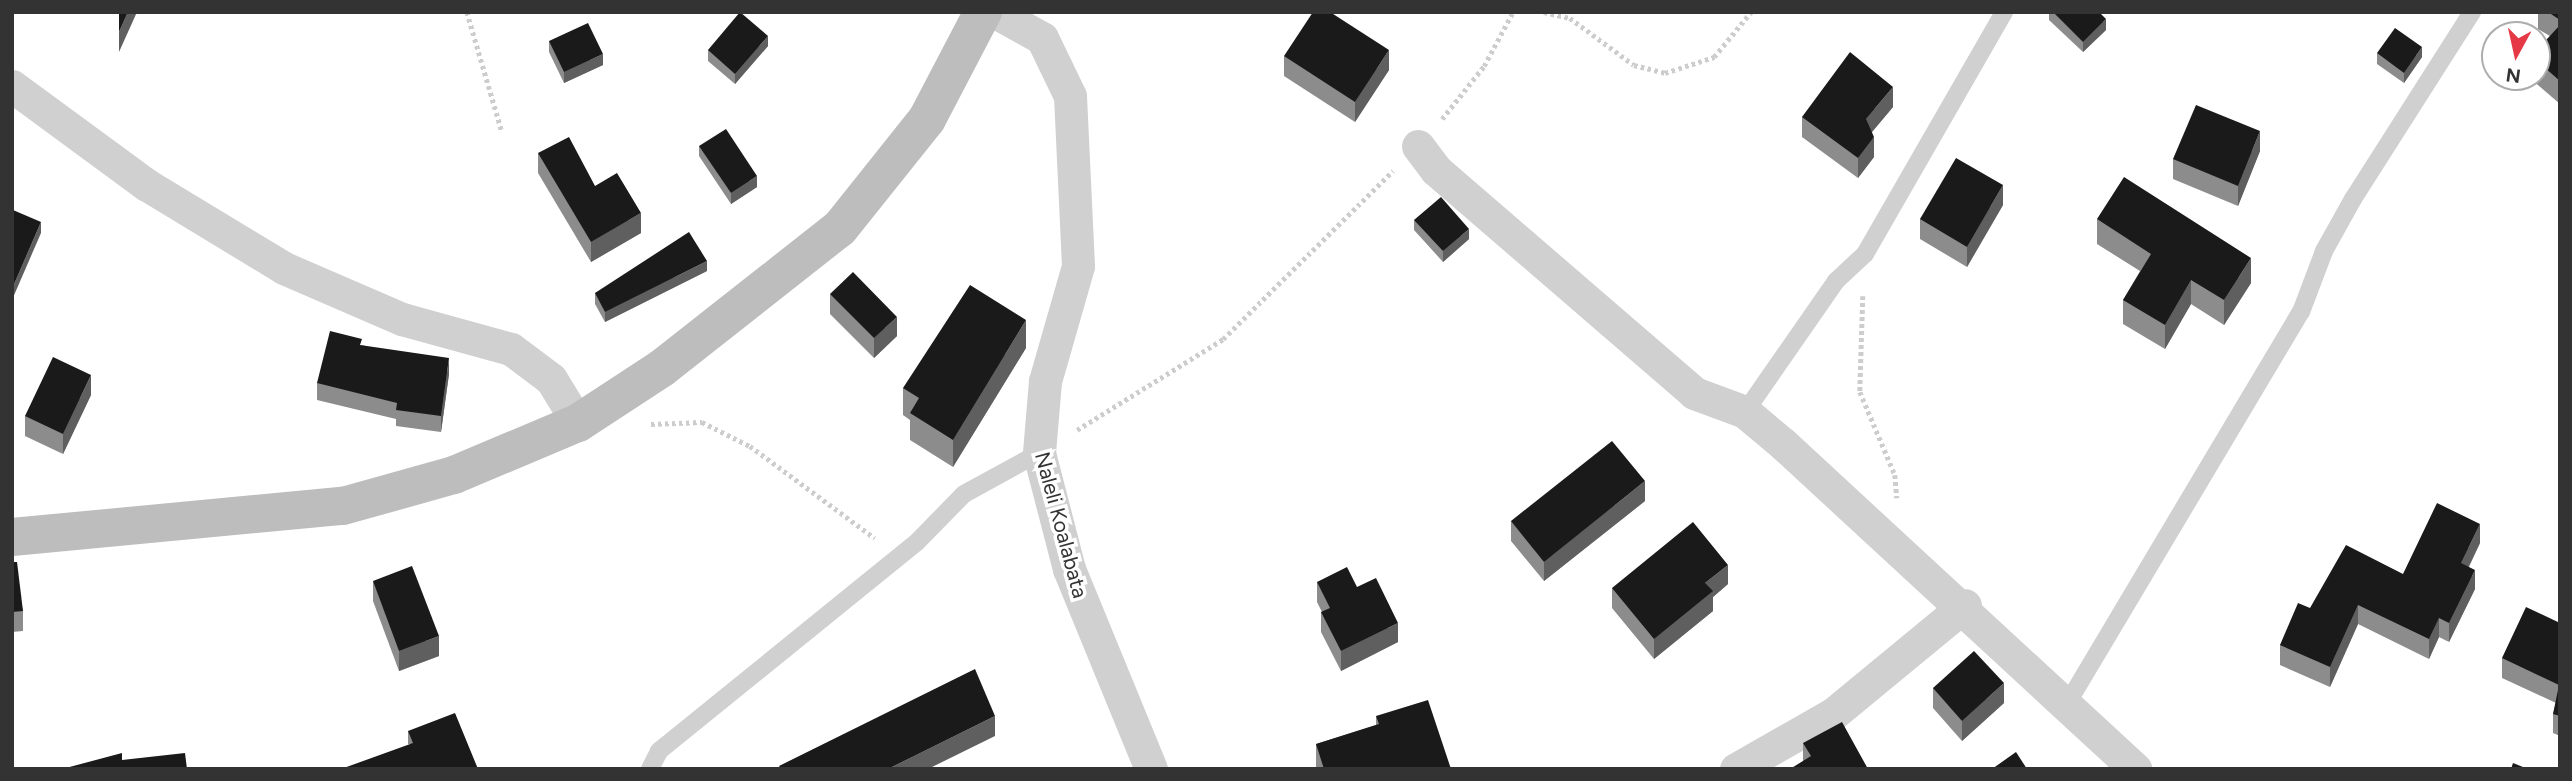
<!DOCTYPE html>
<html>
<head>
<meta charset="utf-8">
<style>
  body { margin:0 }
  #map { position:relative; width:2572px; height:781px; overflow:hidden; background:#fff; font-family:Figtree,sans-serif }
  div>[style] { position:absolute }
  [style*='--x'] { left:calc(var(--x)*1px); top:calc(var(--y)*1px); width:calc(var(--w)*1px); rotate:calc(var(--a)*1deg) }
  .path>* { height:4.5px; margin-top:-2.25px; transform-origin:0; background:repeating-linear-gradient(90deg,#cdcdcd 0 3.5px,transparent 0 7px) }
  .lane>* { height:18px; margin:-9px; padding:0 9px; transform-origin:9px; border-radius:9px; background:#d0d0d0 }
  .street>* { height:33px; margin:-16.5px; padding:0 16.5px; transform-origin:16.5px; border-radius:16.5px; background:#d0d0d0 }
  .secondary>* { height:38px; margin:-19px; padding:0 19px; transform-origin:19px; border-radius:19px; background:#bdbdbd }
  .wall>* { inset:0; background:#8c8c8c }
  .shaded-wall>* { inset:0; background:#5f5f5f }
  .building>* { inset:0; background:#1a1a1a }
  span { translate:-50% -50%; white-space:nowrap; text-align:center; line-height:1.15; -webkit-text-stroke:7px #fff; paint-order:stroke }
  .street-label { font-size:21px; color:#333 }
  .frame { position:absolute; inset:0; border:14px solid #333; pointer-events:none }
  .north { position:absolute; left:2481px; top:21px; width:70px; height:70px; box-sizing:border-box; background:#fff; border:2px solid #adadad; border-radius:50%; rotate:188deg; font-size:19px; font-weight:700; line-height:28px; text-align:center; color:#333 }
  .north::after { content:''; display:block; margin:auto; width:24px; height:32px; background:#e63946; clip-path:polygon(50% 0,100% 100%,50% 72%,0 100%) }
</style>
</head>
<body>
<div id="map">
  <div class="path">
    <div style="--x:467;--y:12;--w:125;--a:73.7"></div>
    <div style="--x:1544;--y:12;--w:27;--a:13"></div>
    <div style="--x:1570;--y:18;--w:79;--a:36.3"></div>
    <div style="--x:1634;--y:65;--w:32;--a:14"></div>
    <div style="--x:1665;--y:73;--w:52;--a:-18.1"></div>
    <div style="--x:1714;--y:57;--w:58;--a:-50.6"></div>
    <div style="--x:1442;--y:119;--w:68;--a:-51.6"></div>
    <div style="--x:1484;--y:66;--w:61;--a:-61.8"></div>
    <div style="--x:1863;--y:296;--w:96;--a:91.8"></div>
    <div style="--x:1860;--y:392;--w:90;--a:67.1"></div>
    <div style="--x:1895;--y:475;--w:23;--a:85"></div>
    <div style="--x:651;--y:424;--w:51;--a:-2.2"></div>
    <div style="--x:702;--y:422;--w:54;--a:26.6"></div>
    <div style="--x:750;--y:446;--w:155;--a:36.4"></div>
    <div style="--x:1077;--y:430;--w:172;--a:-31.9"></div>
    <div style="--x:1223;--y:339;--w:239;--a:-44.7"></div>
  </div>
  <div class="lane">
    <div style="--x:1745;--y:412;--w:160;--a:-55.2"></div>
    <div style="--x:1836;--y:281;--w:40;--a:-43"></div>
    <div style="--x:1865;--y:254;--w:279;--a:-60.1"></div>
    <div style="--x:2067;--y:704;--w:457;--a:-59.2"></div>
    <div style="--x:2301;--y:312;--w:65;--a:-69.3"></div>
    <div style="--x:2324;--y:251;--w:60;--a:-60.9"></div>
    <div style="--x:2353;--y:199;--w:222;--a:-57.5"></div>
    <div style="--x:650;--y:769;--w:20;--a:-63"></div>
    <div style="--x:659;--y:751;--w:332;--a:-39"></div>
    <div style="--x:917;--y:542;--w:67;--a:-45.6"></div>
    <div style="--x:964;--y:494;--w:85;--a:-28.7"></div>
  </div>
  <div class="street">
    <div style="--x:995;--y:12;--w:54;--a:29"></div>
    <div style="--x:1042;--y:38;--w:64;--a:64.2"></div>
    <div style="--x:1070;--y:96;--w:170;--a:87.3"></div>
    <div style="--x:1078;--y:266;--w:120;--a:106"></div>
    <div style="--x:1045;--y:381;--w:72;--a:94.8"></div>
    <div style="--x:1039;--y:453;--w:120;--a:75.5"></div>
    <div style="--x:1069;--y:569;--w:216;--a:67.7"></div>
    <div style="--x:12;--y:86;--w:167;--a:36.3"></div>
    <div style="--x:147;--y:185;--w:160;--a:31.2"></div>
    <div style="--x:284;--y:268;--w:129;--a:23.4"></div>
    <div style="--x:402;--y:319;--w:113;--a:15.4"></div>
    <div style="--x:511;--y:349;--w:50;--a:36.9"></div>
    <div style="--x:551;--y:379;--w:52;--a:58.5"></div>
    <div style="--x:1418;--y:146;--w:30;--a:53"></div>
    <div style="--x:1436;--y:170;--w:341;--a:40.8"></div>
    <div style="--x:1694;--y:393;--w:54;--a:20.4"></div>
    <div style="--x:1745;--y:412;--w:48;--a:40"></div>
    <div style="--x:1782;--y:443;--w:481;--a:42.7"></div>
    <div style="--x:1736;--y:769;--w:112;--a:-29.6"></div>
    <div style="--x:1833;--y:714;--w:171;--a:-39.5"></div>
  </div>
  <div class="secondary">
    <div style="--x:12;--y:537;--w:332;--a:-5.4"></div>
    <div style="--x:343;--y:506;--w:115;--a:-15.6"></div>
    <div style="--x:454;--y:475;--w:134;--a:-22.8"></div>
    <div style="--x:578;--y:423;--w:100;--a:-33.2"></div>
    <div style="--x:662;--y:368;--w:226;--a:-38.2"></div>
    <div style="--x:840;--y:228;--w:139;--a:-51.4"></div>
    <div style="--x:927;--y:119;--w:121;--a:-62.4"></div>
  </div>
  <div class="wall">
    <div style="clip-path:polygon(2049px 12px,2099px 12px,2106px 30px,2083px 52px,2049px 20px)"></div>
    <div style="clip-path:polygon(2538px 12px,2560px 12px,2560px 104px,2531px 79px,2531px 77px,2537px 77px,2537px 50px,2550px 36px,2538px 29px)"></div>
    <div style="clip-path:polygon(549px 41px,603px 65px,564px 83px,549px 52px)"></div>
    <div style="clip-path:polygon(768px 46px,735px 84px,708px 61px,708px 50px)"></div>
    <div style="clip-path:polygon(2377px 53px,2422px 57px,2404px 83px,2377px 64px)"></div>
    <div style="clip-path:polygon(1284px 56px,1389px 70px,1355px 122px,1284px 76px)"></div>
    <div style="clip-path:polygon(1893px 107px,1872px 132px,1874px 157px,1858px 178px,1802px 137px,1802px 117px)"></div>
    <div style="clip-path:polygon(699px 146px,757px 187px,731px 204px,699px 156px)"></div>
    <div style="clip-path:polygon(2260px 151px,2238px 206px,2173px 179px,2173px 159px)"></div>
    <div style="clip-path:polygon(538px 153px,595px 186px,641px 233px,591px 262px,538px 173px)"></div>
    <div style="clip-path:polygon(2003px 205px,1967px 267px,1920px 239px,1920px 219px)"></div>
    <div style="clip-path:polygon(2097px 219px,2251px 283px,2224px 325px,2191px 304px,2165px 349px,2123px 324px,2123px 300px,2140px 271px,2097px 244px)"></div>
    <div style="clip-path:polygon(1414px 220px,1469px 239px,1443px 262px,1414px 230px)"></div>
    <div style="clip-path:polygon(707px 271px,605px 322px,595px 304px,595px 293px)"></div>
    <div style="clip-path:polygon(830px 294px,897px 336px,874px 358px,830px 314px)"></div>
    <div style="clip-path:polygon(362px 345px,449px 374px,441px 432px,396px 426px,396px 419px,317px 400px,317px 383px)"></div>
    <div style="clip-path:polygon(1026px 348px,953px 467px,910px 440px,910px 420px,903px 415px,903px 388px)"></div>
    <div style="clip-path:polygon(91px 395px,63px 454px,25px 436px,25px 416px)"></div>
    <div style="clip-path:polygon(1645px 501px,1544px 581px,1511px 541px,1511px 521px)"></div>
    <div style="clip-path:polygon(2480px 543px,2469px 567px,2475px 589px,2449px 642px,2439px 637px,2429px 659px,2358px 624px,2330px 687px,2280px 665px,2280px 645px,2310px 608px,2403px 574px)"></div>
    <div style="clip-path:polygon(12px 562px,23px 611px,23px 631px,12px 632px)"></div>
    <div style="clip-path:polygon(373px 581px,439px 656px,399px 671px,373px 601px)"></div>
    <div style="clip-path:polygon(1317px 582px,1357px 587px,1398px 642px,1341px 671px,1321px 632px,1321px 612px,1322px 612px,1317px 602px)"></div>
    <div style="clip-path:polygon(1728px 584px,1713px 597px,1713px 611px,1654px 659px,1612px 608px,1612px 588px)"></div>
    <div style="clip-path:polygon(2560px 623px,2560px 736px,2553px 733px,2553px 714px,2556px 703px,2502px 678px,2502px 658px)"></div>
    <div style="clip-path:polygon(1933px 688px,2004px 703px,1962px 741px,1933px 708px)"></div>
    <div style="clip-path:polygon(1376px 716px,1451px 769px,1316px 769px,1316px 744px,1376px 725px)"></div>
    <div style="clip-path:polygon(408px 731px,478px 769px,408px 744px)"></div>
    <div style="clip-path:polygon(1803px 743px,1868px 769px,1803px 761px)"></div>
  </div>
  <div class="shaded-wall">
    <div style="clip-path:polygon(128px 12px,137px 12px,119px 52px,119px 32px)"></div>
    <div style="clip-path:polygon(2106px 19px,2106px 30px,2083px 52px,2083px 42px)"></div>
    <div style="clip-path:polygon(768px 36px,768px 46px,735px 84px,735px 74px)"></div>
    <div style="clip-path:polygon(2422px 47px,2422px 57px,2404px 83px,2404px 73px)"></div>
    <div style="clip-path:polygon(1389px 50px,1389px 70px,1355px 122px,1355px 102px)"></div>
    <div style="clip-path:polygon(603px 54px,603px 65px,564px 83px,564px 72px)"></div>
    <div style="clip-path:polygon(1893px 87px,1893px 107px,1866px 139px,1866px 119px)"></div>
    <div style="clip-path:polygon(2260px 131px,2260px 151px,2238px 206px,2238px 186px)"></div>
    <div style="clip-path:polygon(1874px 137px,1874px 157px,1858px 178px,1858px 158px)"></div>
    <div style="clip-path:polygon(757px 176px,757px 187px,731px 204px,731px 193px)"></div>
    <div style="clip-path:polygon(2003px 185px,2003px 205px,1967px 267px,1967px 247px)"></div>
    <div style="clip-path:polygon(641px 213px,641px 233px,591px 262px,591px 242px)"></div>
    <div style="clip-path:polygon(41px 222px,41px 233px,12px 300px,12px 289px)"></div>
    <div style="clip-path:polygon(1469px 229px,1469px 239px,1443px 262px,1443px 251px)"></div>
    <div style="clip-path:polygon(2251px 258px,2251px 283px,2224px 325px,2224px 300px)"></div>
    <div style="clip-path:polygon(707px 261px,707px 271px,605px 322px,605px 312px)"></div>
    <div style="clip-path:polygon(2191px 280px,2191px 304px,2165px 349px,2165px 325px)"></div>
    <div style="clip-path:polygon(897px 317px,897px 336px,874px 358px,874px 338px)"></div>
    <div style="clip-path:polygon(1026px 320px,1026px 348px,953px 467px,953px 440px)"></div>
    <div style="clip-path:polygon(449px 358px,449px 374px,441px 432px,441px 416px)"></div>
    <div style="clip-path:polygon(91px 375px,91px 395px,63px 454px,63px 434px)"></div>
    <div style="clip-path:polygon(1645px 481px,1645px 501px,1544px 581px,1544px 562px)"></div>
    <div style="clip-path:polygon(2480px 524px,2480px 543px,2461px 582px,2461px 563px)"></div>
    <div style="clip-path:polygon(1728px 565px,1728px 584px,1713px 597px,1713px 611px,1654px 659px,1654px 639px,1705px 583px)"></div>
    <div style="clip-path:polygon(2475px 570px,2475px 589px,2449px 642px,2449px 623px)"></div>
    <div style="clip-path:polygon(2358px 605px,2358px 624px,2330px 687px,2330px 667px)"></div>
    <div style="clip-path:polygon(2439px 618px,2439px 637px,2429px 659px,2429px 639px)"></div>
    <div style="clip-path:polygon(1398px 623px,1398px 642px,1341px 671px,1341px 651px)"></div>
    <div style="clip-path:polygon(439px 636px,439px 656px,399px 671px,399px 651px)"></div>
    <div style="clip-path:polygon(2004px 683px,2004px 703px,1962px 741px,1962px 721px)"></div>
    <div style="clip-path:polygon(995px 716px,995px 736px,928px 769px,888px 769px)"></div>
  </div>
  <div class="building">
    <div style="clip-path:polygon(119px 12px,128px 12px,119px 32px)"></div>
    <div style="clip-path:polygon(740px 12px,768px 36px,735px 74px,708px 50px)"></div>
    <div style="clip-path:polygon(1313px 12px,1330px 12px,1389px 50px,1355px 102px,1284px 56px)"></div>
    <div style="clip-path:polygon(2053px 12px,2099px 12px,2106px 19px,2083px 42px)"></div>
    <div style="clip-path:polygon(2548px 12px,2560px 12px,2560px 20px)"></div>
    <div style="clip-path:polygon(588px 23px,603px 54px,564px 72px,549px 41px)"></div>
    <div style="clip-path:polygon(2560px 25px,2560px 81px,2537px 61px,2537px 50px)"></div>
    <div style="clip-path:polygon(2395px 28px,2422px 47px,2404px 73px,2377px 53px)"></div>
    <div style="clip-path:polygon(1850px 52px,1893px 87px,1866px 119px,1874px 137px,1858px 158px,1802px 117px)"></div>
    <div style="clip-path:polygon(2196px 105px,2260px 131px,2238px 186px,2173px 159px)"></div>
    <div style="clip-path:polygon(726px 129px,757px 176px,731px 193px,699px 146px)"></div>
    <div style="clip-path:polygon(569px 137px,595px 186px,617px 173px,641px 213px,591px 242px,538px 153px)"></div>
    <div style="clip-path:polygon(1956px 158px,2003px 185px,1967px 247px,1920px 219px)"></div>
    <div style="clip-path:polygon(2124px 177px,2251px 258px,2224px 300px,2191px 280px,2165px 325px,2123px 300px,2151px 254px,2097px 219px)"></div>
    <div style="clip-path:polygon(1441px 197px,1469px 229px,1443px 251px,1414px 220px)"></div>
    <div style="clip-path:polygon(13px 210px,41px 222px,12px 289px,12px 213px)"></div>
    <div style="clip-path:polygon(689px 232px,707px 261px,605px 312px,595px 293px)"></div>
    <div style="clip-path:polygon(853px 272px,897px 317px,874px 338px,830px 294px)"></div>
    <div style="clip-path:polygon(970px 285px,1026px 320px,953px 440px,910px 413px,919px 398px,903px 388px)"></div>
    <div style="clip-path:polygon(330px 331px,362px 339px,360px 345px,449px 358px,441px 416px,396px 410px,397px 403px,317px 383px)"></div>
    <div style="clip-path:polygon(53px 357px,91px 375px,63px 434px,25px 416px)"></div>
    <div style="clip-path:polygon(1612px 441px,1645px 481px,1544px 562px,1511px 521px)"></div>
    <div style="clip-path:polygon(2437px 503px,2480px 524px,2461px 563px,2475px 570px,2449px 623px,2439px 618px,2429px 639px,2358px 605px,2330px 667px,2280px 645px,2298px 603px,2310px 608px,2346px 545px,2403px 574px)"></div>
    <div style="clip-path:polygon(1693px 522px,1728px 565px,1705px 583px,1713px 591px,1654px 639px,1612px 588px)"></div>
    <div style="clip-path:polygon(12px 562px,17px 562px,23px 611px,12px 612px)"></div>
    <div style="clip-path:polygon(412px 566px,439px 636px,399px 651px,373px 581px)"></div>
    <div style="clip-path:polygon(1347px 567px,1357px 587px,1376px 578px,1398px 623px,1341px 651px,1321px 612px,1330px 608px,1317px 582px)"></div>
    <div style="clip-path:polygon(2526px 607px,2560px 623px,2560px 716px,2553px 714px,2559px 685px,2502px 658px)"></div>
    <div style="clip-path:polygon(1974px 651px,2004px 683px,1962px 721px,1933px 688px)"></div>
    <div style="clip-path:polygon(975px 669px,995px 716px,888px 769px,781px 769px,779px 766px)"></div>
    <div style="clip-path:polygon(1428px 700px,1451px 769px,1324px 769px,1316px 744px,1379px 724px,1376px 716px)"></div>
    <div style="clip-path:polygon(455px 713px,478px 769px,341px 769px,413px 743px,408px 731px)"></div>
    <div style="clip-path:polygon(1842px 722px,1868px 769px,1790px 769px,1811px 756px,1803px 743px)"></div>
    <div style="clip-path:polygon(2016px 752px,2027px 769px,1992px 769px)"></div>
    <div style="clip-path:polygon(122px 753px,122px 760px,185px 753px,187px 769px,62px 769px)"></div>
    <div style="clip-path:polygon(2513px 763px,2528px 769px,2511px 769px)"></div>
  </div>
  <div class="street-label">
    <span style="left:1061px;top:525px;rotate:75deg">Naleli Koalabata</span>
  </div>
  <div class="frame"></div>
  <div class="north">N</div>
</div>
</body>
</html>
